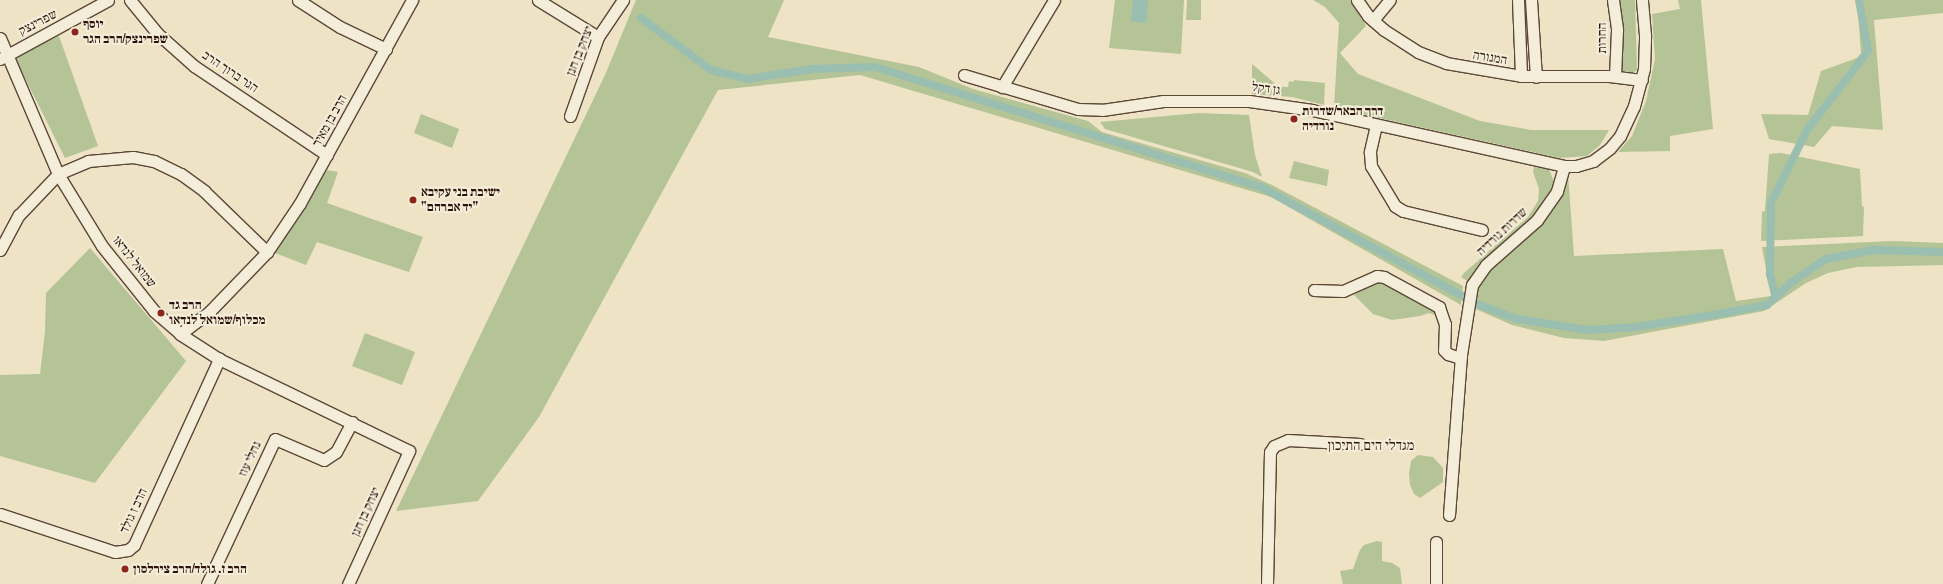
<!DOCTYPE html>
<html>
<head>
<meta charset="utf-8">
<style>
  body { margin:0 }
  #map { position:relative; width:1943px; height:584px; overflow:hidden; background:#eee3c5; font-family:"Libre Bodoni","Frank Ruhl Libre",serif }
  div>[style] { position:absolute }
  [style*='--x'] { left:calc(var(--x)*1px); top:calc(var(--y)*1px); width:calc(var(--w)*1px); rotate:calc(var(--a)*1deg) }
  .green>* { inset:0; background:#b5c497 }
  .water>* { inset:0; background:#9abeb0 }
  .canal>* { height:8px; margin:-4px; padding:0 4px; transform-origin:4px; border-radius:4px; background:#9abeb0 }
  .roads { filter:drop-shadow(1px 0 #5c4737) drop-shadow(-1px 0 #5c4737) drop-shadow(0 1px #5c4737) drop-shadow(0 -1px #5c4737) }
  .minor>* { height:11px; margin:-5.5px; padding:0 5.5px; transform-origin:5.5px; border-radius:5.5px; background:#f4edd9 }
  .dots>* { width:11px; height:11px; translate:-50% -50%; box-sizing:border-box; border:2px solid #f4edd9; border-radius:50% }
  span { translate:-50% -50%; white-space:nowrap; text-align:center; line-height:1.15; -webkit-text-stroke:4px #f4edd9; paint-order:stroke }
  .street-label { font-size:13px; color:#2b1308 }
  .poi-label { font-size:13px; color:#2b1308; font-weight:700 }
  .left { translate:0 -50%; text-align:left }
  .neighbourhood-label { font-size:14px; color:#2b1308 }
</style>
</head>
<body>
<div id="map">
  <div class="green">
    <div style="clip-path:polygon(636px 0,784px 0,768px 37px,919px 67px,973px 89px,1088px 121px,1102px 132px,1245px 173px,1272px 185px,1463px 286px,1461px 305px,1271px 197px,860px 75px,718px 90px,539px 417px,478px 501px,396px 511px,605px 75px)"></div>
    <div style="clip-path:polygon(1115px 0,1184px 0,1181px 54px,1109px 48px)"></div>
    <div style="clip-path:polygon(1187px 0,1201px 0,1201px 20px,1186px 20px)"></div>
    <div style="clip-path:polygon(1313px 0,1351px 0,1366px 26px,1340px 53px,1358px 74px,1480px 121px,1531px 130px,1609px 130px,1600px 145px,1587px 156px,1560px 158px,1334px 108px,1339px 23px,1325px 7px)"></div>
    <div style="clip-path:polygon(1616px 0,1635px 0,1637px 70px,1633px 73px,1619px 70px)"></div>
    <div style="clip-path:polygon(1678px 0,1701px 0,1713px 129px,1670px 136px,1670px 151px,1618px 152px,1632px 136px,1646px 101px,1655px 59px,1652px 14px,1680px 9px)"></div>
    <div style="clip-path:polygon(1857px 0,1943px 0,1943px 13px,1874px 20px,1883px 130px,1832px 126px,1814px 147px,1769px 139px,1761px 114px,1808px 115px,1821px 71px,1857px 58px,1861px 53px)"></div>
    <div style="clip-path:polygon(59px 36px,98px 146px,65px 158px,14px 56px)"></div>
    <div style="clip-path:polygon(1252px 64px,1279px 87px,1288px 87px,1289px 81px,1294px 82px,1294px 80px,1325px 83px,1324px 105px,1292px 97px,1252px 94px)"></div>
    <div style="clip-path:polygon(1199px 113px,1249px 115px,1255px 155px,1262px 177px,1253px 172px,1105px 129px,1100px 122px)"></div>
    <div style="clip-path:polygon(421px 114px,459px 129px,452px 148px,414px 133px)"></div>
    <div style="clip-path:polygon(1781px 153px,1860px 169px,1862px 206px,1864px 207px,1863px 236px,1761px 241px,1762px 212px,1765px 211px,1769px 154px)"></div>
    <div style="clip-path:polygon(1294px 161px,1329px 170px,1327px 186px,1289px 178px)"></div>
    <div style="clip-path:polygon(1534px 167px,1549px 169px,1555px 184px,1541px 210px,1469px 282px,1461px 277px,1464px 273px,1528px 217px,1538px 201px,1539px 189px,1533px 172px)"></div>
    <div style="clip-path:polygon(327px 170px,338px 172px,327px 203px,423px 237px,409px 272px,317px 242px,306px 265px,275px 253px)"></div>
    <div style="clip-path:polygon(1568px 174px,1574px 256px,1723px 249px,1736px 301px,1771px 296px,1762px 247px,1892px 241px,1943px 243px,1943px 265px,1857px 267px,1828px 273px,1806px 283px,1764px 311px,1604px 341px,1564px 338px,1512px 325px,1478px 310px,1475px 307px,1477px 284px,1496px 263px,1531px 235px,1556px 202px)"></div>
    <div style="clip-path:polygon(90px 248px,186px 361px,95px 483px,0 456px,0 375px,40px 374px,45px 332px,46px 293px)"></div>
    <div style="clip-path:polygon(1382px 282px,1436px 310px,1437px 316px,1429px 313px,1420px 316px,1392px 320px,1373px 314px,1354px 295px,1371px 285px)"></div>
    <div style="clip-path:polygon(365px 333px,415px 352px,402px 385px,352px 366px)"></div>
    <div style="clip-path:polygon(1418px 455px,1433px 457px,1443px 468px,1443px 482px,1420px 498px,1414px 494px,1410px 485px,1409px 474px,1411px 461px)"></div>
    <div style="clip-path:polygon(1377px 541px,1382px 542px,1382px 561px,1392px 563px,1400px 568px,1402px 584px,1343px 584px,1340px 571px,1353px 569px,1360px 550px,1364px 545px)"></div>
  </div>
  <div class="water">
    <div style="clip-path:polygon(1133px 0,1148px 0,1146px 23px,1131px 21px)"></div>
  </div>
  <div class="canal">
    <div style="--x:641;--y:18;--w:87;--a:36.6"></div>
    <div style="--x:711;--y:70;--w:38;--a:14"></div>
    <div style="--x:748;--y:79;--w:64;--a:-9"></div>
    <div style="--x:811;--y:69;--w:64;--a:-1.8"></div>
    <div style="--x:875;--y:67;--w:404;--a:17.3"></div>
    <div style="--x:1261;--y:187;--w:246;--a:28.4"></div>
    <div style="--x:1477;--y:304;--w:43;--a:20.6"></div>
    <div style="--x:1517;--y:319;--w:72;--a:8.8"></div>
    <div style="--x:1588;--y:330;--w:48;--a:-3.6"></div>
    <div style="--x:1636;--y:327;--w:78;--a:-8.9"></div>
    <div style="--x:1713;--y:315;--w:55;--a:-10.5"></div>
    <div style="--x:1767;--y:305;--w:34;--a:-43"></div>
    <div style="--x:1792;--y:282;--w:41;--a:-34.1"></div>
    <div style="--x:1826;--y:259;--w:48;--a:-10.8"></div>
    <div style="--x:1873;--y:250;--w:70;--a:1.6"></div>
    <div style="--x:1776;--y:297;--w:24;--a:-105"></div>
    <div style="--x:1770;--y:274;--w:71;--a:-89.2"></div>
    <div style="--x:1771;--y:203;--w:81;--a:-63.7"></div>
    <div style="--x:1807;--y:130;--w:100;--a:-52.3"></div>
    <div style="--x:1868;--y:51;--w:52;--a:-100"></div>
  </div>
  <div class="roads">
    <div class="minor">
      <div style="--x:130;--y:0;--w:43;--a:50.7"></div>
      <div style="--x:157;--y:33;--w:50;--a:41.7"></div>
      <div style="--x:194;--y:66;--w:160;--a:33.8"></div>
      <div style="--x:298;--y:0;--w:50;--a:32.7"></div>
      <div style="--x:340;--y:27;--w:51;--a:25.6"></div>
      <div style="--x:538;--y:0;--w:70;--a:31.7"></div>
      <div style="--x:1357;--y:0;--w:19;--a:55"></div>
      <div style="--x:1368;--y:16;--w:21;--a:41"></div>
      <div style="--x:1384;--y:30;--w:40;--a:32.9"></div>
      <div style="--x:1418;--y:52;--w:30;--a:21"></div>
      <div style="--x:1446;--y:63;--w:76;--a:9.8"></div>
      <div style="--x:1521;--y:76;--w:88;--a:0"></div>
      <div style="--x:1609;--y:76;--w:33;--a:7"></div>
      <div style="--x:1518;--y:0;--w:76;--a:87.7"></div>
      <div style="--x:1531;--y:0;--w:77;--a:86.3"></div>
      <div style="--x:1613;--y:0;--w:30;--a:82"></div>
      <div style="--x:1617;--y:30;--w:46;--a:92.5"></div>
      <div style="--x:1373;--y:20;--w:26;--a:-50"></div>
      <div style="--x:0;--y:38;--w:148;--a:66.9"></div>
      <div style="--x:58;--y:174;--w:84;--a:58.6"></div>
      <div style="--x:102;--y:246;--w:83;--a:51.3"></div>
      <div style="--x:154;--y:311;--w:35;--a:41"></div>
      <div style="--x:180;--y:334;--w:46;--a:32.7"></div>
      <div style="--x:219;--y:359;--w:211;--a:25.8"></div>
      <div style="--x:409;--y:451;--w:146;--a:114.6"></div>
      <div style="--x:0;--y:59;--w:123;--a:-28.6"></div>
      <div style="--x:964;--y:75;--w:119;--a:16.6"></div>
      <div style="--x:1078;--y:109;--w:24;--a:2"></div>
      <div style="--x:1102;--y:110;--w:62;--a:-8.4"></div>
      <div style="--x:1163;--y:101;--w:86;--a:0"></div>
      <div style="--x:1249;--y:101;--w:64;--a:8.1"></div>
      <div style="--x:1312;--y:110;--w:258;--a:12.5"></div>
      <div style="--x:1564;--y:166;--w:12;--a:0"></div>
      <div style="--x:1576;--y:166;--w:18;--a:-16"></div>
      <div style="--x:1593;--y:161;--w:21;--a:-37"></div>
      <div style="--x:1610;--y:148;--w:16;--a:-50"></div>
      <div style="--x:1620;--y:136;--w:33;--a:-65"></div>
      <div style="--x:1634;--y:106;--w:39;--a:-75"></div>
      <div style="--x:1644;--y:68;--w:33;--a:-88"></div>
      <div style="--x:1645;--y:35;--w:35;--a:-95"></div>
      <div style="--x:1002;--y:87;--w:101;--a:-59.1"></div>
      <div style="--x:570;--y:116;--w:84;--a:-70.5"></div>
      <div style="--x:598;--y:37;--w:45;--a:-56"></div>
      <div style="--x:1376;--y:125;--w:28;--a:103"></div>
      <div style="--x:1370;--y:152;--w:14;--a:86"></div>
      <div style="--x:1371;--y:166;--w:47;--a:59"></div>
      <div style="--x:1395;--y:206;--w:9;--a:32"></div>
      <div style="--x:1403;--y:211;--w:81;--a:13.5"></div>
      <div style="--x:0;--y:250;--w:40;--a:-62"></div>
      <div style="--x:19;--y:215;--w:57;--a:-46.4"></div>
      <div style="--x:58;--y:174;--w:33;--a:-23"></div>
      <div style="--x:88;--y:161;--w:45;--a:-5.1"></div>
      <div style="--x:133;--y:157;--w:21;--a:11"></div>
      <div style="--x:154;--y:161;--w:30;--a:26"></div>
      <div style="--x:181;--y:174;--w:29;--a:36"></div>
      <div style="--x:204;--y:191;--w:88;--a:44.1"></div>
      <div style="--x:1314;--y:290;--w:29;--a:2"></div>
      <div style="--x:1343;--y:291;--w:37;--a:-24"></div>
      <div style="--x:1377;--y:276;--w:7;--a:8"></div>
      <div style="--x:1384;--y:277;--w:63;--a:28.6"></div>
      <div style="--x:1439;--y:307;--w:18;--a:71"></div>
      <div style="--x:1445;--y:324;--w:26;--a:92"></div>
      <div style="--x:1444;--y:350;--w:6;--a:45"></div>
      <div style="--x:1448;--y:354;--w:13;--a:18"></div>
      <div style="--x:180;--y:334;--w:38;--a:-37"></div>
      <div style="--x:210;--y:311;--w:82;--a:-46"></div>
      <div style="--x:267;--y:252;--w:59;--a:-56"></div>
      <div style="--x:300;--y:203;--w:232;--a:-61.1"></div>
      <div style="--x:0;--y:514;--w:121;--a:18.3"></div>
      <div style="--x:115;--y:552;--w:13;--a:-9"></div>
      <div style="--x:128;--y:550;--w:8;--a:-40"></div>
      <div style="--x:134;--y:545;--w:205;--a:-65.4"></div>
      <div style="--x:1449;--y:515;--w:160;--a:-85.7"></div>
      <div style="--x:1461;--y:355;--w:71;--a:-81.1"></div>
      <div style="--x:1472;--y:285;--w:24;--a:-55"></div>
      <div style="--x:1486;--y:265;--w:68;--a:-41.4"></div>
      <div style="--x:1537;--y:220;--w:35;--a:-55"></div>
      <div style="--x:1557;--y:191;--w:26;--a:-74"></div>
      <div style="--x:207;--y:584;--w:160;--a:-64.9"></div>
      <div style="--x:275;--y:439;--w:53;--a:23.2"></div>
      <div style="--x:324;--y:460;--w:14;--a:-34"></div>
      <div style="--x:336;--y:452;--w:34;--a:-62"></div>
      <div style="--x:1267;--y:584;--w:132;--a:-88.7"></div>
      <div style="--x:1270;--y:452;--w:7;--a:-56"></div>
      <div style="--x:1274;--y:446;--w:15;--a:-23"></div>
      <div style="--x:1288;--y:440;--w:72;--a:3.2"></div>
      <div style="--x:1436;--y:584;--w:42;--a:-90"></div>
    </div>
  </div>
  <div class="dots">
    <div style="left:75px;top:32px;background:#8f2418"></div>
    <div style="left:1294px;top:119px;background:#8f2418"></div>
    <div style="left:413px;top:200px;background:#8f2418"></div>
    <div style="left:161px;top:313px;background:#8f2418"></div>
    <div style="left:125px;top:569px;background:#8f2418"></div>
  </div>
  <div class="street-label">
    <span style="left:38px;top:23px;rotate:-27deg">שפרינצק</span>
    <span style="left:1602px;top:38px;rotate:-90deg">החרות</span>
    <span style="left:580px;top:51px;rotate:-68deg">יצחק בן חנן</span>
    <span style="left:1490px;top:58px;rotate:9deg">המנורה</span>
    <span style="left:230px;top:72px;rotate:34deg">הגר ברוך הרב</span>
    <span style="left:1266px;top:89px;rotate:7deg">גן דקל</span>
    <span style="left:330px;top:121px;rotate:-61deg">הרב בן מאיר</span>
    <span style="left:1502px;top:232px;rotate:-43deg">שדרות נורדיה</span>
    <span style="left:134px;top:262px;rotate:52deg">שמואל לנדאו</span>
    <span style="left:250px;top:459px;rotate:-65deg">נחלי עוז</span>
    <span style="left:134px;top:511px;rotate:-65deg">הרב ז גולד</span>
    <span style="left:366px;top:512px;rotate:-65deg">יצחק בן חנן</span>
  </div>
  <div class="poi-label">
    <span class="left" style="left:83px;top:32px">יוסף<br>שפרינצק/הרב הגר</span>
    <span class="left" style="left:1302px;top:119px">דרך הבאר/שדרות<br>נורדיה</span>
    <span class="left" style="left:421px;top:200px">ישיבת בני עקיבא<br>"יד אברהם"</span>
    <span class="left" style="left:169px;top:313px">הרב גד<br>מכלוף/שמואל לנדאו</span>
    <span class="left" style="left:133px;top:569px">הרב ז. גולד/הרב צירלסון</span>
  </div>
  <div class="neighbourhood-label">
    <span style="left:1371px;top:446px">מגדלי הים התיכון</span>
  </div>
</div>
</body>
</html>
